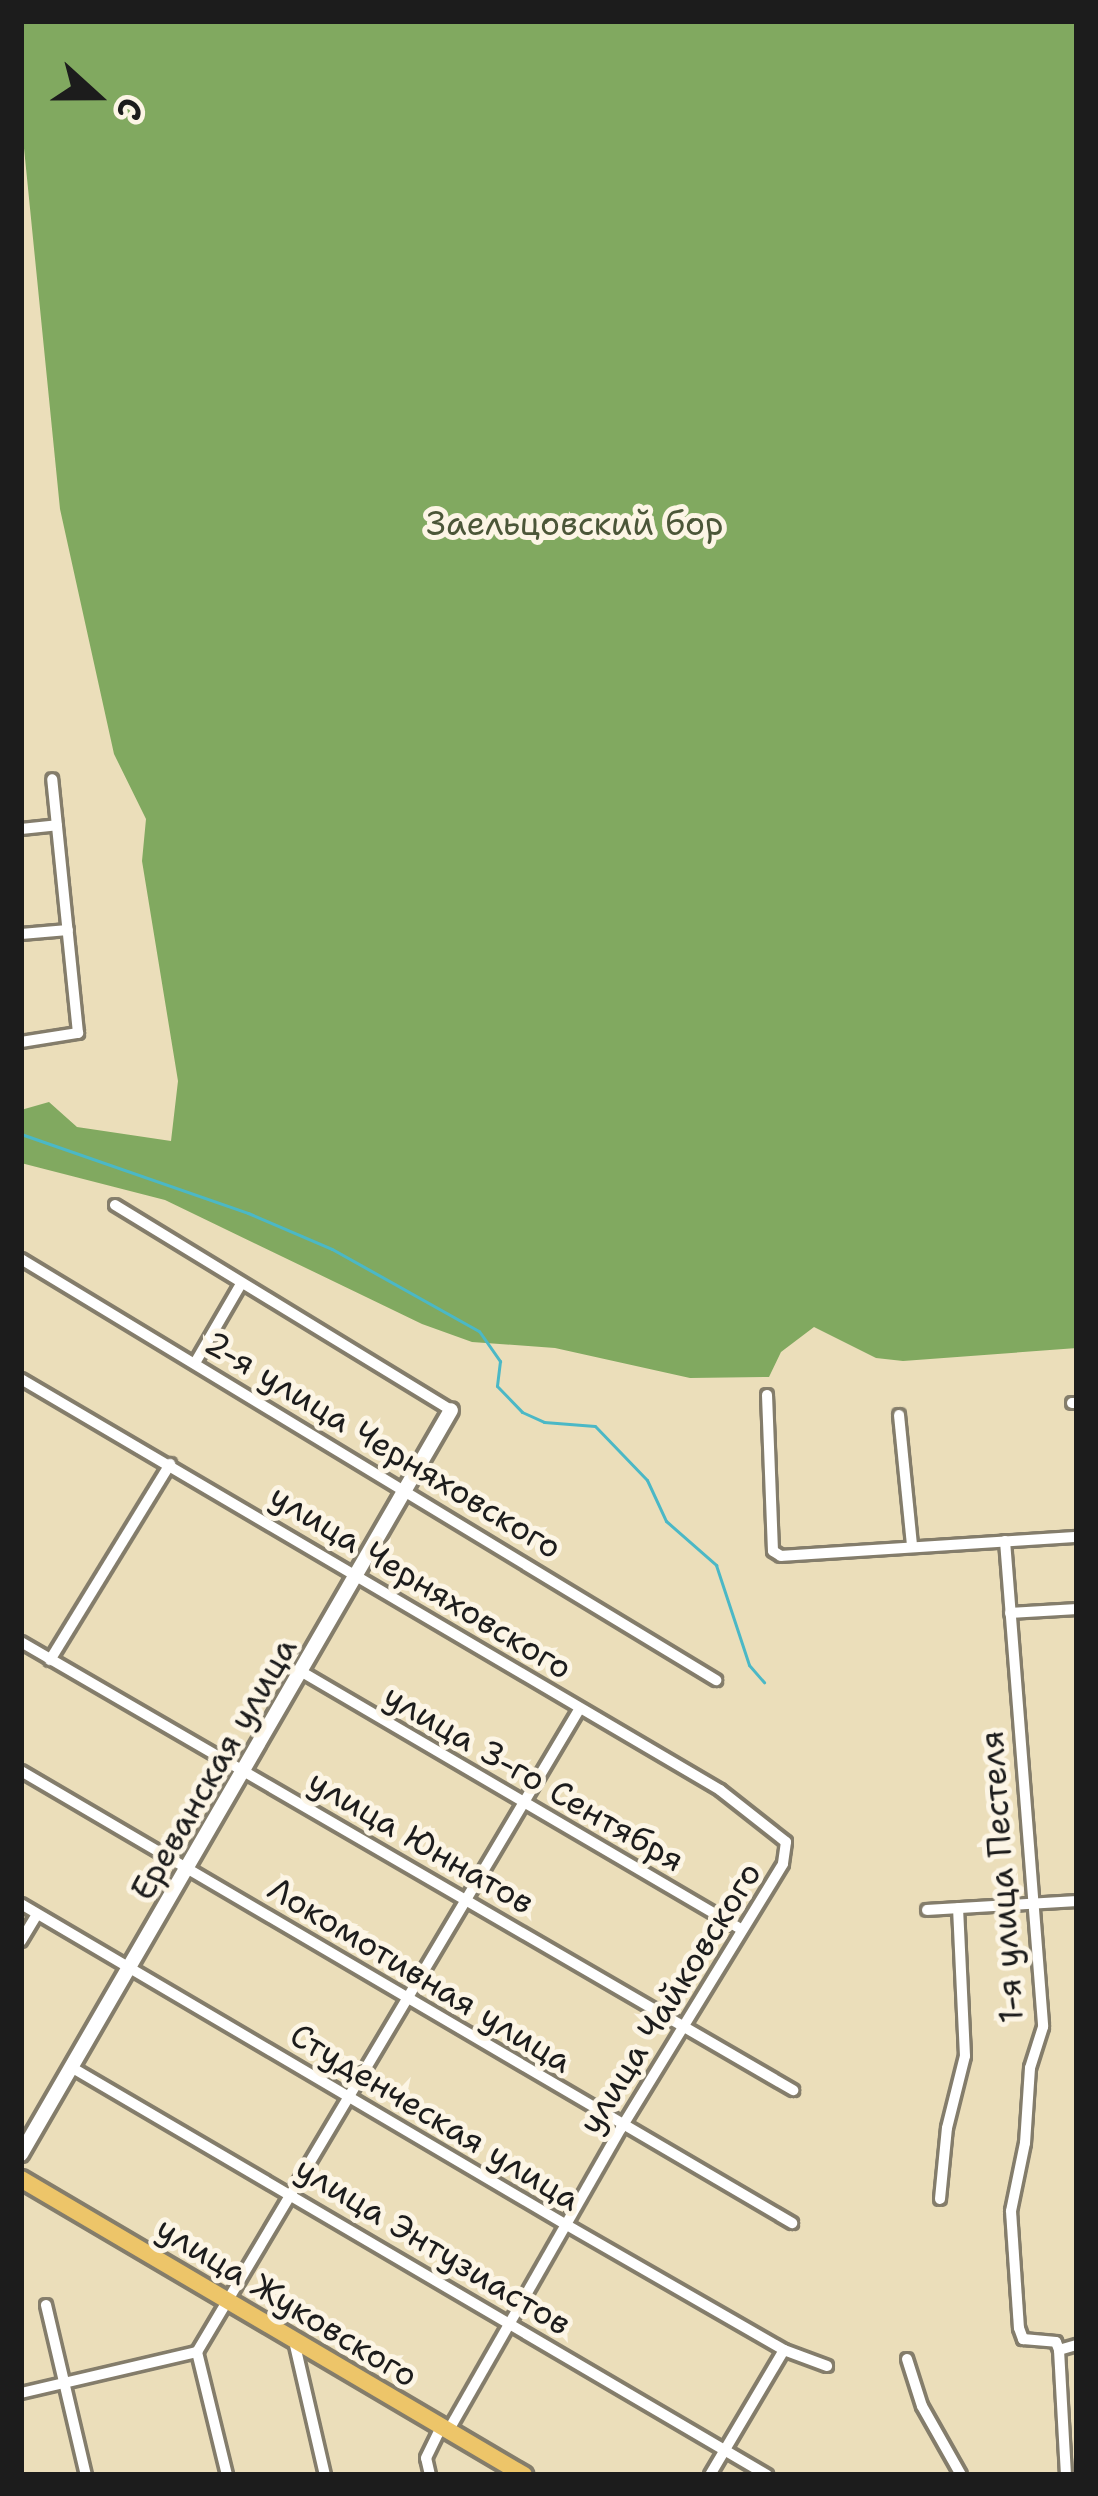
<!DOCTYPE html>
<html>
<head>
<meta charset="utf-8">
<style>
  body { margin:0 }
  #map { position:relative; width:1098px; height:2496px; overflow:hidden; background:#ebdeba; font-family:"Shantell Sans",sans-serif }
  div>[style] { position:absolute }
  [style*='--x'] { left:calc(var(--x)*1px); top:calc(var(--y)*1px); width:calc(var(--w)*1px); rotate:calc(var(--a)*1deg) }
  .forest>* { inset:0; background:#81a960 }
  .stream>* { height:3px; margin:-1.5px; padding:0 1.5px; transform-origin:1.5px; border-radius:1.5px; background:#4bb8c6 }
  .roads { filter:drop-shadow(3px 0 #847d6b) drop-shadow(-3px 0 #847d6b) drop-shadow(0 3px #847d6b) drop-shadow(0 -3px #847d6b) }
  .minor>* { height:10px; margin:-5px; padding:0 5px; transform-origin:5px; border-radius:5px; background:#fff }
  .tertiary>* { height:14px; margin:-7px; padding:0 7px; transform-origin:7px; border-radius:7px; background:#fff }
  .primary>* { height:16px; margin:-8px; padding:0 8px; transform-origin:8px; border-radius:8px; background:#edc569 }
  span { translate:-50% -50%; white-space:nowrap; text-align:center; line-height:1.15; -webkit-text-stroke:10px #fcf5e5; paint-order:stroke }
  .park-label { font-size:33px; color:#4b5638 }
  .street-label { font-size:33px; color:#1c1c1c }
  .frame { position:absolute; inset:0; border:24px solid #1c1c1c; pointer-events:none }
  .north { position:absolute; left:36px; top:36px; width:120px; height:120px; -webkit-text-stroke:9px #fcf5e5; paint-order:stroke; rotate:111deg; font-size:33px; font-weight:700; line-height:48px; text-align:center; color:#1c1c1c }
  .north::after { content:''; display:block; margin:auto; width:42px; height:54px; background:#1c1c1c; clip-path:polygon(50% 0,100% 100%,50% 72%,0 100%) }
</style>
</head>
<body>
<div id="map">
  <div class="forest">
    <div style="clip-path:polygon(21px 21px,1077px 21px,1077px 1348px,903px 1361px,876px 1358px,814px 1327px,781px 1352px,769px 1377px,690px 1378px,555px 1348px,472px 1342px,422px 1324px,165px 1200px,21px 1163px,21px 1110px,49px 1102px,77px 1127px,171px 1141px,178px 1081px,142px 861px,146px 819px,114px 754px,60px 509px,21px 118px)"></div>
  </div>
  <div class="stream">
    <div style="--x:21;--y:1134;--w:240;--a:19.2"></div>
    <div style="--x:248;--y:1213;--w:91;--a:23.2"></div>
    <div style="--x:332;--y:1249;--w:168;--a:29.2"></div>
    <div style="--x:479;--y:1331;--w:37;--a:55"></div>
    <div style="--x:500;--y:1361;--w:25;--a:97"></div>
    <div style="--x:497;--y:1386;--w:36;--a:46"></div>
    <div style="--x:522;--y:1412;--w:24;--a:24"></div>
    <div style="--x:544;--y:1422;--w:51;--a:4.5"></div>
    <div style="--x:595;--y:1426;--w:75;--a:46.1"></div>
    <div style="--x:647;--y:1480;--w:45;--a:65.1"></div>
    <div style="--x:666;--y:1521;--w:67;--a:41.3"></div>
    <div style="--x:716;--y:1565;--w:105;--a:71.7"></div>
    <div style="--x:749;--y:1665;--w:23;--a:49"></div>
  </div>
  <div class="roads">
    <div class="minor">
      <div style="--x:21;--y:829;--w:36;--a:-6"></div>
      <div style="--x:21;--y:934;--w:47;--a:-4.9"></div>
      <div style="--x:21;--y:1042;--w:58;--a:-9"></div>
      <div style="--x:78;--y:1033;--w:255;--a:-95.8"></div>
      <div style="--x:115;--y:1205;--w:394;--a:31.4"></div>
      <div style="--x:21;--y:1259;--w:813;--a:31.21"></div>
      <div style="--x:195;--y:1363;--w:91;--a:-59.8"></div>
      <div style="--x:21;--y:1379;--w:811;--a:30.45"></div>
      <div style="--x:720;--y:1790;--w:84;--a:38.2"></div>
      <div style="--x:786;--y:1842;--w:22;--a:98"></div>
      <div style="--x:783;--y:1864;--w:310;--a:121.5"></div>
      <div style="--x:621;--y:2128;--w:349;--a:119.7"></div>
      <div style="--x:767;--y:1395;--w:156;--a:87.8"></div>
      <div style="--x:773;--y:1551;--w:9;--a:32"></div>
      <div style="--x:781;--y:1556;--w:297;--a:-3.7"></div>
      <div style="--x:1072;--y:1403;--w:5;--a:0"></div>
      <div style="--x:899;--y:1415;--w:131;--a:84.3"></div>
      <div style="--x:1005;--y:1541;--w:487;--a:85.5"></div>
      <div style="--x:1043;--y:2027;--w:43;--a:107.6"></div>
      <div style="--x:1030;--y:2068;--w:75;--a:93.8"></div>
      <div style="--x:1025;--y:2143;--w:69;--a:101.6"></div>
      <div style="--x:1011;--y:2211;--w:117;--a:86.1"></div>
      <div style="--x:1019;--y:2328;--w:12;--a:70"></div>
      <div style="--x:1023;--y:2339;--w:33;--a:5"></div>
      <div style="--x:1056;--y:2342;--w:9;--a:69"></div>
      <div style="--x:1059;--y:2350;--w:19;--a:-16"></div>
      <div style="--x:1010;--y:1613;--w:67;--a:-3.4"></div>
      <div style="--x:21;--y:1642;--w:893;--a:30.13"></div>
      <div style="--x:50;--y:1660;--w:230;--a:-58.5"></div>
      <div style="--x:302;--y:1672;--w:506;--a:30.36"></div>
      <div style="--x:21;--y:1771;--w:894;--a:30.38"></div>
      <div style="--x:21;--y:1904;--w:631;--a:30.47"></div>
      <div style="--x:565;--y:2224;--w:253;--a:29.9"></div>
      <div style="--x:784;--y:2350;--w:46;--a:20.4"></div>
      <div style="--x:927;--y:1910;--w:150;--a:-3.4"></div>
      <div style="--x:21;--y:1941;--w:31;--a:-59"></div>
      <div style="--x:71;--y:2067;--w:807;--a:30.38"></div>
      <div style="--x:940;--y:2199;--w:71;--a:-84.4"></div>
      <div style="--x:947;--y:2128;--w:74;--a:-76"></div>
      <div style="--x:965;--y:2056;--w:148;--a:-92.7"></div>
      <div style="--x:46;--y:2305;--w:175;--a:76.8"></div>
      <div style="--x:294;--y:2341;--w:138;--a:77"></div>
      <div style="--x:1059;--y:2350;--w:125;--a:86.8"></div>
      <div style="--x:907;--y:2359;--w:49;--a:72.3"></div>
      <div style="--x:922;--y:2406;--w:79;--a:60.5"></div>
      <div style="--x:21;--y:2393;--w:181;--a:-13.1"></div>
      <div style="--x:227;--y:2475;--w:127;--a:-103.7"></div>
      <div style="--x:197;--y:2352;--w:749;--a:-59.26"></div>
      <div style="--x:430;--y:2475;--w:17;--a:-103"></div>
      <div style="--x:426;--y:2458;--w:34;--a:-64"></div>
      <div style="--x:710;--y:2475;--w:145;--a:-59.4"></div>
    </div>
    <div class="tertiary">
      <div style="--x:21;--y:2154;--w:859;--a:-59.97"></div>
    </div>
    <div class="primary">
      <div style="--x:21;--y:2179;--w:584;--a:30.48"></div>
    </div>
  </div>
  <div class="park-label">
    <span style="left:575px;top:524px">Заельцовский бор</span>
  </div>
  <div class="street-label">
    <span style="left:383px;top:1445px;rotate:31deg">2-я улица Черняховского</span>
    <span style="left:421px;top:1582px;rotate:31deg">улица Черняховского</span>
    <span style="left:214px;top:1769px;rotate:-60deg">Ереванская улица</span>
    <span style="left:534px;top:1778px;rotate:30deg">улица 3-го Сентября</span>
    <span style="left:421px;top:1842px;rotate:30deg">улица Юннатов</span>
    <span style="left:1002px;top:1877px;rotate:-94deg">1-я улица Пестеля</span>
    <span style="left:420px;top:1975px;rotate:31deg">Локомотивная улица</span>
    <span style="left:670px;top:1998px;rotate:-58deg">улица Чайковского</span>
    <span style="left:435px;top:2117px;rotate:31deg">Студенческая улица</span>
    <span style="left:433px;top:2246px;rotate:31deg">улица Энтузиастов</span>
    <span style="left:287px;top:2302px;rotate:31deg">улица Жуковского</span>
  </div>
  <div class="frame"></div>
  <div class="north">С</div>
</div>
</body>
</html>
